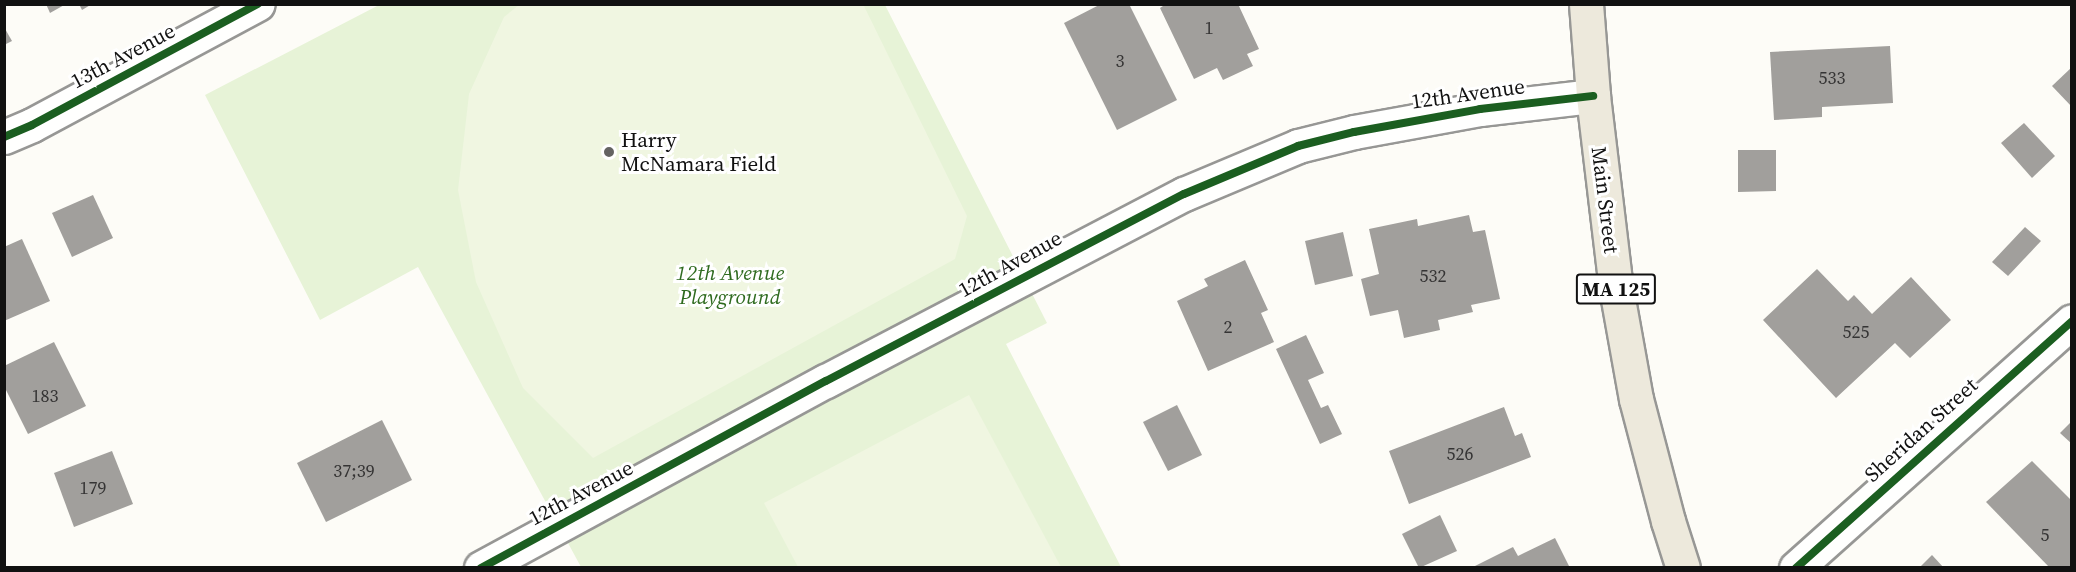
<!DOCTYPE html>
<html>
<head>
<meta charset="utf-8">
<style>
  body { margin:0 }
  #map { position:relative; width:2076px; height:572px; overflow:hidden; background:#fdfcf7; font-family:"Source Serif 4",serif }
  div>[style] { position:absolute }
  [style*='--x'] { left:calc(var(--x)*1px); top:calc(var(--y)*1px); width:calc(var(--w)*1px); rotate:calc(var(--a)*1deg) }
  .green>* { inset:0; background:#e7f3d7 }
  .pitch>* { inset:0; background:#f0f6e1 }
  .building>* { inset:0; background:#a19f9c }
  .roads { filter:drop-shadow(2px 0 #979795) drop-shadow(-2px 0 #979795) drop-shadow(0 2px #979795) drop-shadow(0 -2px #979795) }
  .street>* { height:33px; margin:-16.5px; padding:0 16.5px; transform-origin:16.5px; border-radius:16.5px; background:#fffffe }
  .primary>* { height:33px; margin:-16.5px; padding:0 16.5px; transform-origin:16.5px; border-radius:16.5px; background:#ede9dc }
  .cycleway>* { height:8px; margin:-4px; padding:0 4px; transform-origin:4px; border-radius:4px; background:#1b5e20 }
  .dots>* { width:16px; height:16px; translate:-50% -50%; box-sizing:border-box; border:3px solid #fff; border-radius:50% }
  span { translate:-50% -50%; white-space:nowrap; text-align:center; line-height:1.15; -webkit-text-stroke:6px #fff; paint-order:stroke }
  .number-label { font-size:18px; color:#353434 }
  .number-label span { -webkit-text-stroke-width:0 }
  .shield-label span { padding:2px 4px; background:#fff; border:2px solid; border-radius:4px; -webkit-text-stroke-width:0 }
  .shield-label { font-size:20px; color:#111; font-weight:700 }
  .street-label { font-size:21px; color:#111 }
  .poi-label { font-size:21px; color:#111 }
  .left { translate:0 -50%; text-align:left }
  .park-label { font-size:21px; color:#2f6b1f; font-style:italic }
  .frame { position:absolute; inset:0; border:6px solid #111; pointer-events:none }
</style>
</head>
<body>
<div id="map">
  <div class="green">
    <div style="clip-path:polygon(379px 5px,885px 5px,1047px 323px,1006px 344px,1121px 567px,581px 567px,418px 267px,320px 320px,205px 95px)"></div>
  </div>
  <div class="pitch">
    <div style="clip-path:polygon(863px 4px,967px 216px,955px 259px,593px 458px,523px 388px,476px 282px,458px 190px,469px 94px,504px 17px,520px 4px)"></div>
    <div style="clip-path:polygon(969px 395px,1061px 567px,798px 567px,764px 503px)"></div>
  </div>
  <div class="building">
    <div style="clip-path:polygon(46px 4px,66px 4px,50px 13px)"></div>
    <div style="clip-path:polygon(79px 4px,92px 4px,82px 10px)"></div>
    <div style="clip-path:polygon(1101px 4px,1129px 4px,1177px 100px,1117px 130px,1064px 23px)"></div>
    <div style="clip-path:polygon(1166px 4px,1238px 4px,1259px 49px,1247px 54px,1253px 66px,1223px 80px,1217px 68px,1194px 79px,1160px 8px)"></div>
    <div style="clip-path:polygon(4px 27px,12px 41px,4px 45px)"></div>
    <div style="clip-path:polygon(1890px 46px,1893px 103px,1822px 107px,1822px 117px,1774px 120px,1770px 52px)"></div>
    <div style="clip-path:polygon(2072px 67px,2072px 107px,2052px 86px)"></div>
    <div style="clip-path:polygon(2024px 123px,2055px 156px,2032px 178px,2001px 143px)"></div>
    <div style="clip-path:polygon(1738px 150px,1776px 150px,1776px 191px,1738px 192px)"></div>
    <div style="clip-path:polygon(93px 195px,113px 238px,72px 257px,52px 213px)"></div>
    <div style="clip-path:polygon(1469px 215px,1473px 232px,1485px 230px,1500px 299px,1471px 305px,1473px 312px,1438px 320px,1440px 330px,1404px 338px,1398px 310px,1370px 316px,1361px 279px,1379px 274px,1369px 229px,1417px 219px,1418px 226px)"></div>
    <div style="clip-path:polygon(2025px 227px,2041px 241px,2008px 276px,1992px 262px)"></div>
    <div style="clip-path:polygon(1343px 232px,1353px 276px,1315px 285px,1305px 241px)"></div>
    <div style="clip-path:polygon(22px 239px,50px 301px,4px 321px,4px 247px)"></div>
    <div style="clip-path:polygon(1245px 260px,1268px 310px,1261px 313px,1274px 342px,1208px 371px,1177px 301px,1208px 286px,1204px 279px)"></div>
    <div style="clip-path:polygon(1817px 269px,1848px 301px,1854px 295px,1872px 314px,1911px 277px,1951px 320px,1910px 358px,1895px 343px,1836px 398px,1763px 320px)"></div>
    <div style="clip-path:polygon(1306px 335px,1324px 373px,1308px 380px,1321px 408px,1328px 405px,1342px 434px,1320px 444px,1276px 349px)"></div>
    <div style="clip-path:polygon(54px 342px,86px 406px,28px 434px,4px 386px,4px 366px)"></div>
    <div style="clip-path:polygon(1177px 405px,1202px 455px,1168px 471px,1143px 422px)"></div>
    <div style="clip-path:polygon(1504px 407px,1515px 436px,1522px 433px,1531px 457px,1409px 504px,1389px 451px)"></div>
    <div style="clip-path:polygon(382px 420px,412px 480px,326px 522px,297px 463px)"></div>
    <div style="clip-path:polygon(2072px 421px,2072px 444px,2060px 433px)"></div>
    <div style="clip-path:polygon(112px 451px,133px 504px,74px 527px,54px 473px)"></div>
    <div style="clip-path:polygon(2032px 461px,2072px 501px,2072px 568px,2050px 568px,1986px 502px)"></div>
    <div style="clip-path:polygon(1440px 515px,1457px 551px,1419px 568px,1402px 534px)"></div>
    <div style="clip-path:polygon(1555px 538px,1570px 568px,1471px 568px,1513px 547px,1518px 556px)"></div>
    <div style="clip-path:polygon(1932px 555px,1944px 568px,1919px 568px)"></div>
  </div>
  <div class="roads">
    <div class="street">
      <div style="--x:4;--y:137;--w:30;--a:-23"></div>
      <div style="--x:32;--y:125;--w:256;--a:-28.2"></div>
      <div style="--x:481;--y:568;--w:392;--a:-28.5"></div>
      <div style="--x:826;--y:381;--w:404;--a:-27.6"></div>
      <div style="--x:1184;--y:194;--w:124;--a:-22.8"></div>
      <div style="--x:1298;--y:146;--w:58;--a:-14"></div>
      <div style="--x:1354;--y:132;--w:128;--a:-10.3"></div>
      <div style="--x:1480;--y:109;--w:114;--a:-6.6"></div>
      <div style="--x:1796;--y:568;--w:370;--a:-41.8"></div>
    </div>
    <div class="primary">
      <div style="--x:1586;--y:4;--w:92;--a:85.6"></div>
      <div style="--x:1593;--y:96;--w:193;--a:83.2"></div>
      <div style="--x:1616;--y:288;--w:113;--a:79.8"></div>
      <div style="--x:1636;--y:399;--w:126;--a:75.3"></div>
      <div style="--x:1668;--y:521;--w:49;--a:72.3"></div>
    </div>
  </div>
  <div class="cycleway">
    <div style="--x:4;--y:137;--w:30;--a:-23"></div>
    <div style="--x:32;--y:125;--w:256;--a:-28.2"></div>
    <div style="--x:481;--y:568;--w:392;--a:-28.5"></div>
    <div style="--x:826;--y:381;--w:404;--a:-27.6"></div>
    <div style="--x:1184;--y:194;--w:124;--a:-22.8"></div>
    <div style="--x:1298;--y:146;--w:58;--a:-14"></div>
    <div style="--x:1354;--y:132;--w:128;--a:-10.3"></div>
    <div style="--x:1480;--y:109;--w:114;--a:-6.6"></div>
    <div style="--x:1796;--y:568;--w:370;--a:-41.8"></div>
  </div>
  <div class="dots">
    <div style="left:609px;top:152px;background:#646362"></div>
  </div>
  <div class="number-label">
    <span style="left:1209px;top:28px">1</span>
    <span style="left:1120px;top:61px">3</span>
    <span style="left:1832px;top:78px">533</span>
    <span style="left:1433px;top:276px">532</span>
    <span style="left:1228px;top:327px">2</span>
    <span style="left:1856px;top:332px">525</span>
    <span style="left:45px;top:396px">183</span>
    <span style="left:1460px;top:454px">526</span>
    <span style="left:354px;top:471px">37;39</span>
    <span style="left:93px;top:488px">179</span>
    <span style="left:2045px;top:535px">5</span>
  </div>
  <div class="shield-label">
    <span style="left:1616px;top:289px">MA 125</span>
  </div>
  <div class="street-label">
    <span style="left:123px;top:56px;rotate:-28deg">13th Avenue</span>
    <span style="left:1468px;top:94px;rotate:-8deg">12th Avenue</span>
    <span style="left:1605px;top:200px;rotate:83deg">Main Street</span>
    <span style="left:1010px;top:264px;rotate:-29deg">12th Avenue</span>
    <span style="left:1921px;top:430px;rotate:-42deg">Sheridan Street</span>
    <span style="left:581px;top:493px;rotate:-28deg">12th Avenue</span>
  </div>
  <div class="poi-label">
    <span class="left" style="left:621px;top:152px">Harry<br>McNamara Field</span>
  </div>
  <div class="park-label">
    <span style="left:730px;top:285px">12th Avenue<br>Playground</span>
  </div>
  <div class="frame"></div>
</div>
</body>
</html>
